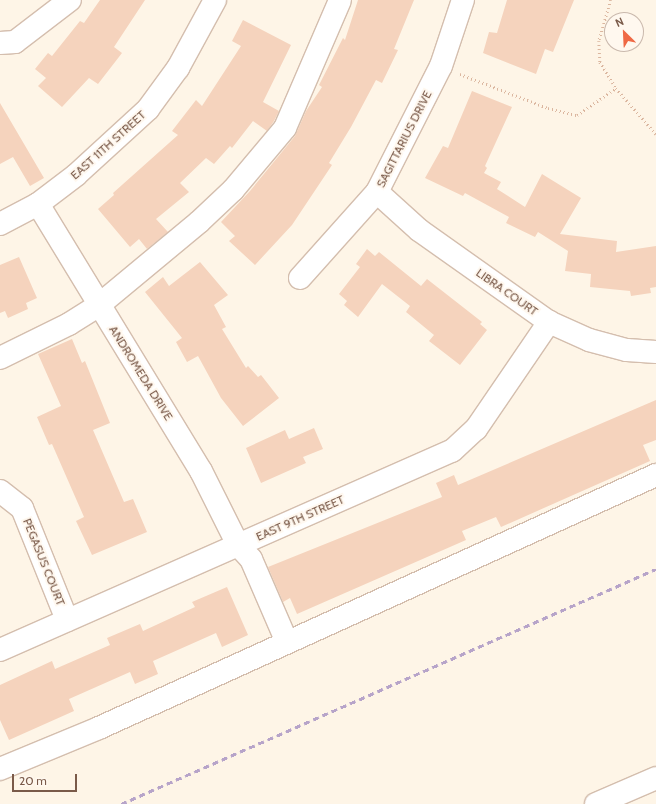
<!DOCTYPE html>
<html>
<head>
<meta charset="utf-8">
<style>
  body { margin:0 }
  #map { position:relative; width:656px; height:804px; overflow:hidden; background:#fef5e7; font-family:Cabin,sans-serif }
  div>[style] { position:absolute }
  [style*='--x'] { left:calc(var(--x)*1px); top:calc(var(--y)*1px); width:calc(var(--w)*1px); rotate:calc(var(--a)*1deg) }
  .building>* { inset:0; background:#f5d3bd }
  .path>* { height:2.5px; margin-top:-1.25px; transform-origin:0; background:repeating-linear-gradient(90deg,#dbb69f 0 1px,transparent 0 4px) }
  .roads { filter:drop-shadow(1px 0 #d4beae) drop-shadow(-1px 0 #d4beae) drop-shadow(0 1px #d4beae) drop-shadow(0 -1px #d4beae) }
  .minor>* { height:22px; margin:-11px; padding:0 11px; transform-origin:11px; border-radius:11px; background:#fff }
  .rail>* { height:3px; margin-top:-1.5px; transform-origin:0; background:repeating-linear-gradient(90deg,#b7a4c9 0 6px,transparent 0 10px) }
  span { translate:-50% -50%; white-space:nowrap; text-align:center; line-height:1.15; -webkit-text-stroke:4px #fff8ef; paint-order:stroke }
  .street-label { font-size:12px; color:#7a5a49 }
  .north { position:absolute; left:604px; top:12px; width:40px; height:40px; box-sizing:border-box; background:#fff8ef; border:1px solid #cab9ad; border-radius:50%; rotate:336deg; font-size:11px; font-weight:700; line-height:16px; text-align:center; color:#7a5a49 }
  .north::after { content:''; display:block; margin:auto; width:14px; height:18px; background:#ef6945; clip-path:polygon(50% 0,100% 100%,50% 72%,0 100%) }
  .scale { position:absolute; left:12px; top:774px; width:65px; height:18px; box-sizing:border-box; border:2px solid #7a5a49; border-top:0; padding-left:5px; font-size:12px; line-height:14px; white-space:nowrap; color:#7a5a49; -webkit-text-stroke:3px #fff8ef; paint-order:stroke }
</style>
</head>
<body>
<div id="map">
  <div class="building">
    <div style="clip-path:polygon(100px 0,145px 0,114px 47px,122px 53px,98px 84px,89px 78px,62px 107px,38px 86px,46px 78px,35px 69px,48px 53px,52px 56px,80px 21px,84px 23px)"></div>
    <div style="clip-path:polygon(358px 0,414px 0,394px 49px,398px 50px,382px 83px,376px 80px,351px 127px,329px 163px,332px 165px,292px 225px,255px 265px,229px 241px,235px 236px,221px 222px,250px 191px,295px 136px,306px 111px,322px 87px,319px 85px,343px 38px,345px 40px)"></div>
    <div style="clip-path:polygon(507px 0,574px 0,553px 52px,545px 49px,536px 74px,483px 53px,489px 32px,497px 33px)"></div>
    <div style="clip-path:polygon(243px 20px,291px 45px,263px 102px,279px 111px,274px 121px,267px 131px,253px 121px,232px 148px,230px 146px,214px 164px,206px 158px,180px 183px,189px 192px,156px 219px,168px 232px,147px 249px,139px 239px,130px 247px,98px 209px,114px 195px,113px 193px,178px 135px,172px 131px,196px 100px,202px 106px,241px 46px,232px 41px)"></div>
    <div style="clip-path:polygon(472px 91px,512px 107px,485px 166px,487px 168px,484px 173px,501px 182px,497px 189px,525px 207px,542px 174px,581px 198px,560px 234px,617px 241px,616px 252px,656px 246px,656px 287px,650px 288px,651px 293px,631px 296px,630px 291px,590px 287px,591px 274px,565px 271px,568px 251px,538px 232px,535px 237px,506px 223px,509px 217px,465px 193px,463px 196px,425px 178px,443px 146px,448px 148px)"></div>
    <div style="clip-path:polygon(0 103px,44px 178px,30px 186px,13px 157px,0 164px)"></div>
    <div style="clip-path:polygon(367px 249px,375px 256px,379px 252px,421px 286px,427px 279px,482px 322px,480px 324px,487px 330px,460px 365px,429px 341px,434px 335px,406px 312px,410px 306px,382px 284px,358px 317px,344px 305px,347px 301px,339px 294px,360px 267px,356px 264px)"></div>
    <div style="clip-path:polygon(19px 257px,37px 298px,26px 303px,28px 309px,8px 318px,5px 311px,0 313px,0 265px)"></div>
    <div style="clip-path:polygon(200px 262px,228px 295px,214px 305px,226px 327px,222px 329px,246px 368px,248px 366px,258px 377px,261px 375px,279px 398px,243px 426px,221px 398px,198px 356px,187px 362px,176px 342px,182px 338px,145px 292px,163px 277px,169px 286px)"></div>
    <div style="clip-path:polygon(72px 339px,82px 363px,85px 361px,110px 423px,93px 430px,124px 502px,133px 499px,147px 532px,92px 555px,76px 521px,84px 517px,52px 444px,49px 445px,37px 417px,61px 406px,38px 354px)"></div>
    <div style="clip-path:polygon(656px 400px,656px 440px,643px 445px,650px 461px,501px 527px,496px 517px,462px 531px,466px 540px,297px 614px,290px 598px,283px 602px,268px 567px,442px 497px,436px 483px,454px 475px,458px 485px)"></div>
    <div style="clip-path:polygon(314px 428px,323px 449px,303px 457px,306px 463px,261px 483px,246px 448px,285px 430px,289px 439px)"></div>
    <div style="clip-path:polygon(227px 587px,248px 635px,222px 647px,216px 633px,153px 661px,158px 674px,135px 684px,130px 672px,69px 699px,74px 711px,9px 740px,0 720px,0 685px,52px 661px,55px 669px,110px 645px,107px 638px,140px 624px,143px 631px,195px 607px,192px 602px)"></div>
  </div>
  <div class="path">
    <div style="--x:611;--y:0;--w:43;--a:106.3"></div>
    <div style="--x:599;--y:41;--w:21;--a:87"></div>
    <div style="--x:600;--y:62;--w:31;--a:58"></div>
    <div style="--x:616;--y:88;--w:61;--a:49"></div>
    <div style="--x:460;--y:74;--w:94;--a:21.1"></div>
    <div style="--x:548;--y:108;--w:30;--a:14"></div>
    <div style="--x:577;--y:115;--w:47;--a:-34.7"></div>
  </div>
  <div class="roads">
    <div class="minor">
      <div style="--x:0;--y:43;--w:15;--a:-4"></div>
      <div style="--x:15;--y:42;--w:69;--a:-37.4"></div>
      <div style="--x:377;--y:192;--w:57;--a:42.1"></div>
      <div style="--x:419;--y:230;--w:159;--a:35.3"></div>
      <div style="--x:549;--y:322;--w:44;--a:24.2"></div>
      <div style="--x:589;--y:340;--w:39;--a:15"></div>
      <div style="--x:627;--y:350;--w:29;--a:4"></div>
      <div style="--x:38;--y:204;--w:313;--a:58.6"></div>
      <div style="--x:201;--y:471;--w:83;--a:63.4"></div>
      <div style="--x:238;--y:545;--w:19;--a:47"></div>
      <div style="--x:251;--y:559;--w:90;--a:66.6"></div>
      <div style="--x:0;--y:224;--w:43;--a:-27.8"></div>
      <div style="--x:38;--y:204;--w:48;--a:-37.3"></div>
      <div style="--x:76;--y:175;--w:98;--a:-42.5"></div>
      <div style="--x:148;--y:109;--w:51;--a:-53.8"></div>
      <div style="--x:178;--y:68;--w:77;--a:-61.4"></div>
      <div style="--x:300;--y:278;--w:115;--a:-48.2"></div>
      <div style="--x:377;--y:192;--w:141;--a:-63.1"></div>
      <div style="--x:441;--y:66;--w:70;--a:-71.6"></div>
      <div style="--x:0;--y:358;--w:77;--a:-26.2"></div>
      <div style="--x:69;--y:324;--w:36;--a:-32"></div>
      <div style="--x:99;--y:305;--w:130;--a:-39.7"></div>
      <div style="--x:199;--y:222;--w:47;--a:-43.3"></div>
      <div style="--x:233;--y:190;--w:81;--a:-50"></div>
      <div style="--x:285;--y:128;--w:139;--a:-66.7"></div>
      <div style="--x:0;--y:491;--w:28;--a:38"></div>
      <div style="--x:22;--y:508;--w:121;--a:68.1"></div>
      <div style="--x:0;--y:650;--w:494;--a:-23.8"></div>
      <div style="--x:452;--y:451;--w:33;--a:-43"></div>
      <div style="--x:476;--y:429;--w:130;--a:-55.7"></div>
      <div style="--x:0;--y:769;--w:107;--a:-22.5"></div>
      <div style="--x:99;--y:728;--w:612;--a:-24.43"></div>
      <div style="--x:596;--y:804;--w:65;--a:-23.4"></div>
    </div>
  </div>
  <div class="rail">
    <div style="--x:121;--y:804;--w:584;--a:-23.71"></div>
  </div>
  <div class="street-label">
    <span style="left:404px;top:139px;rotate:-63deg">SAGITTARIUS DRIVE</span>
    <span style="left:108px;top:145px;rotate:-42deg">EAST 11TH STREET</span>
    <span style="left:507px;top:292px;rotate:35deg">LIBRA COURT</span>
    <span style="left:141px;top:373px;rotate:58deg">ANDROMEDA DRIVE</span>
    <span style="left:300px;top:518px;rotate:-24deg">EAST 9TH STREET</span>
    <span style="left:44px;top:562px;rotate:68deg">PEGASUS COURT</span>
  </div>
  <div class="north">N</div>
  <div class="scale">20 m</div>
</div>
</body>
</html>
